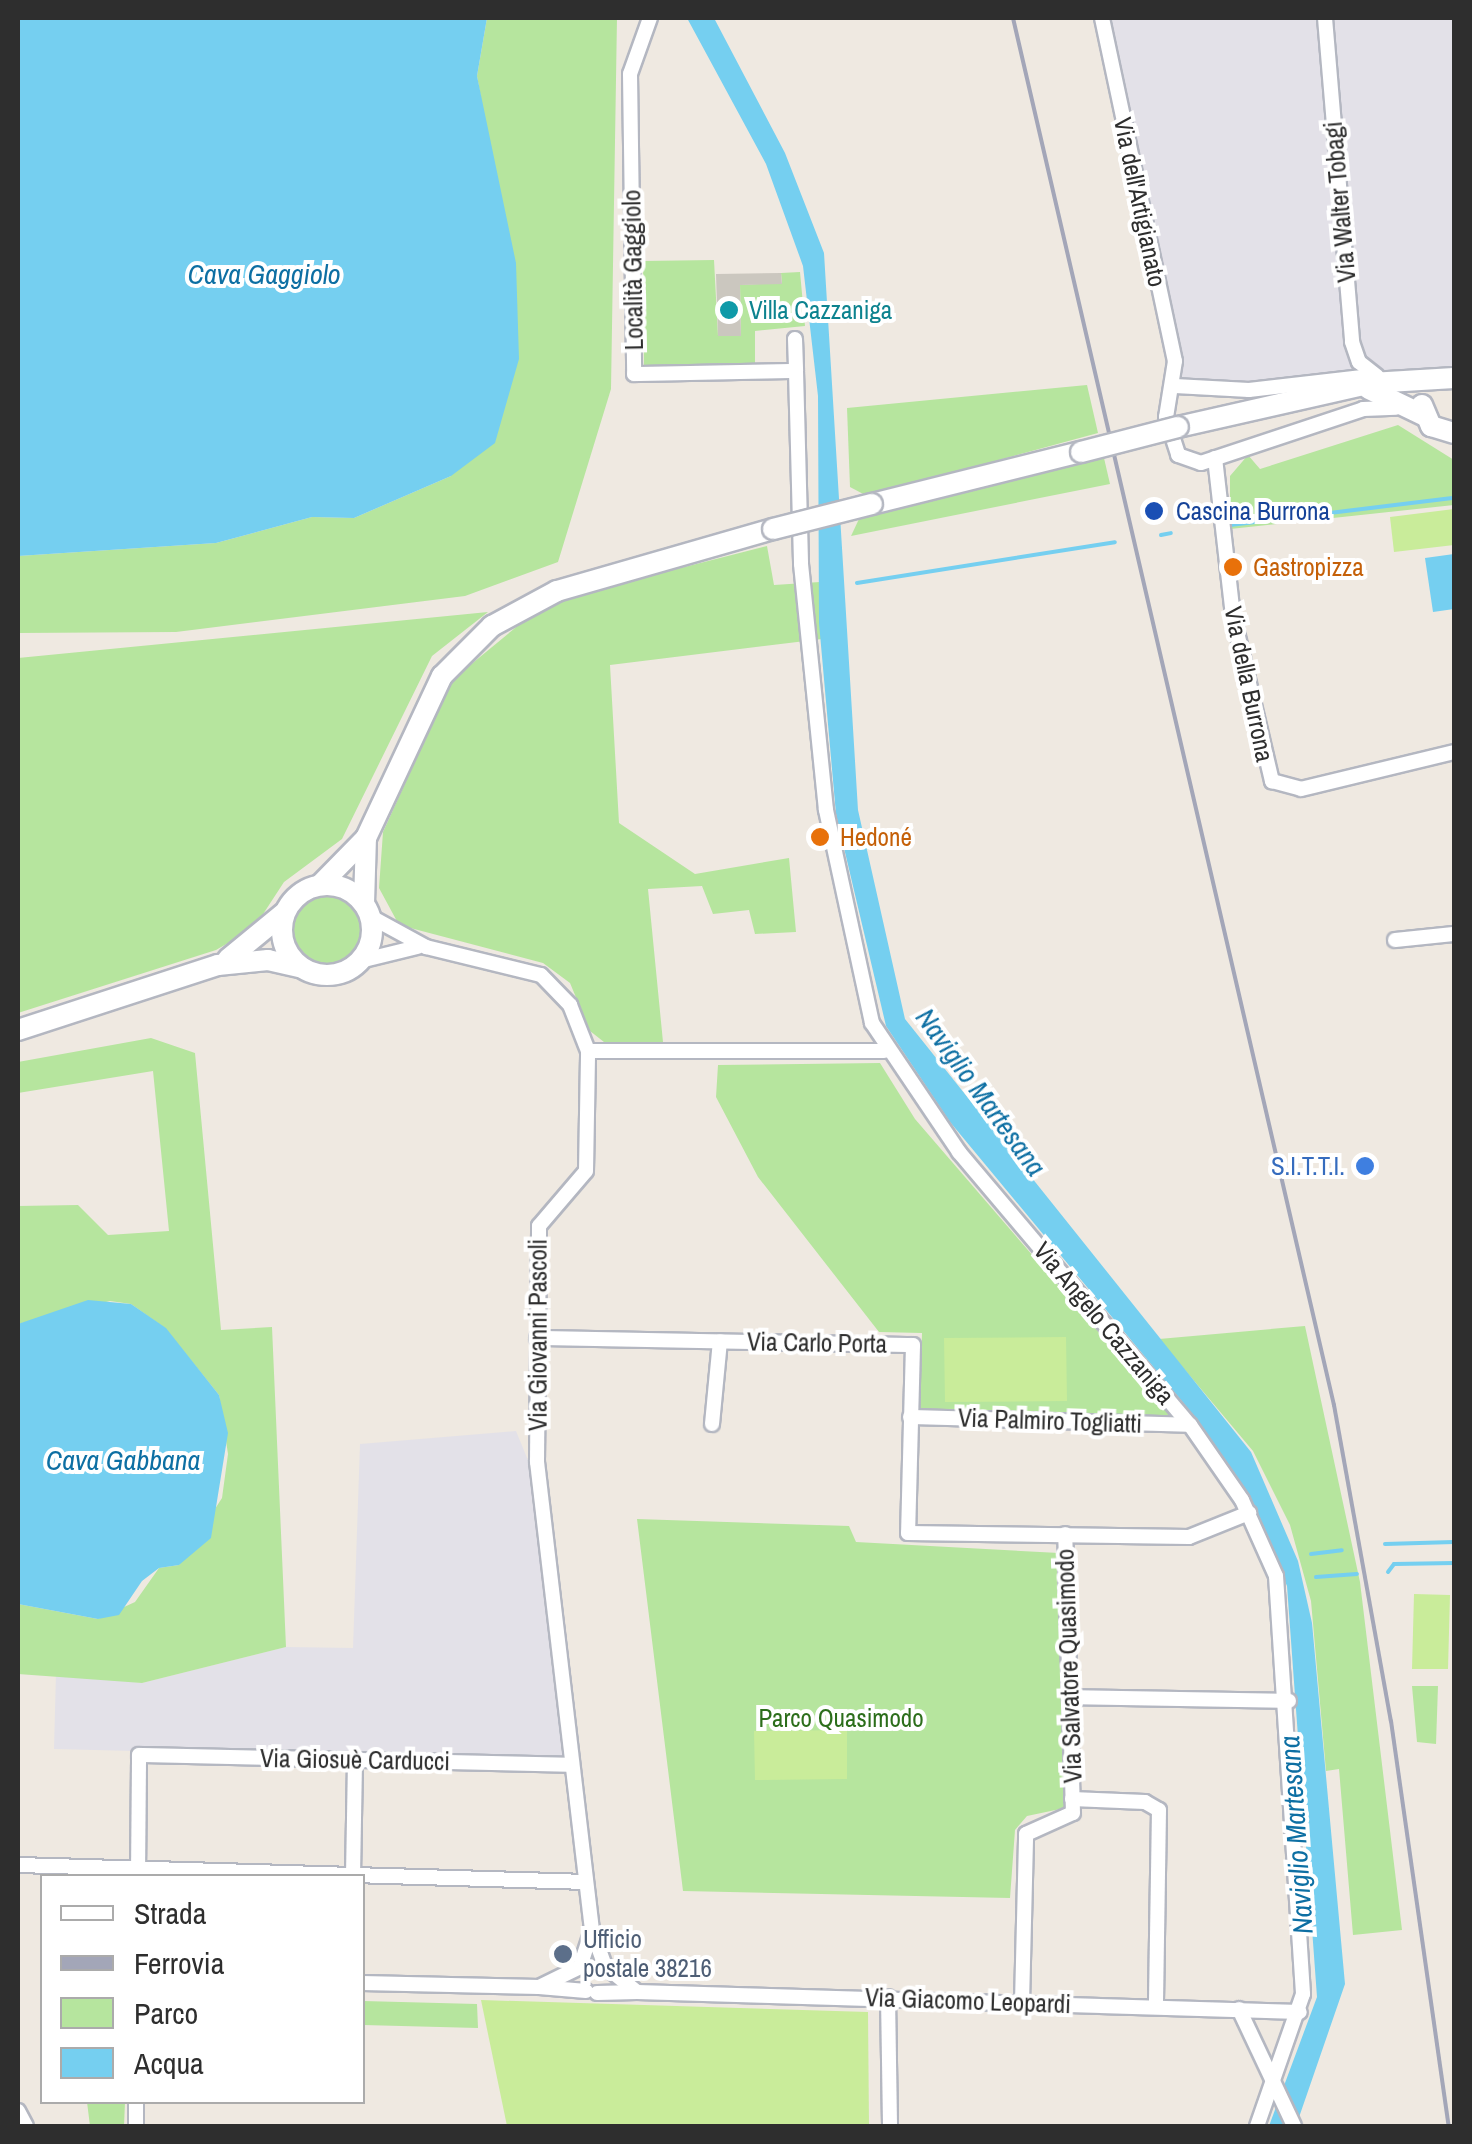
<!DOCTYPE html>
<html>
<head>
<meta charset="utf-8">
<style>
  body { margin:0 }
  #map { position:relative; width:1472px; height:2144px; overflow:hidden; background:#efe9e1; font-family:"Archivo Narrow",sans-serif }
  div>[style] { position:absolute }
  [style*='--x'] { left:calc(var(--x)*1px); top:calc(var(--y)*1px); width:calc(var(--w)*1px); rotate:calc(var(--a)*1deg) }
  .industrial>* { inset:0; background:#e3e1e8 }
  .green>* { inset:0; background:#b6e59e }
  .round { border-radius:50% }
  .pitch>* { inset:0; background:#c9ec9a }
  .water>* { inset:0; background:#75cff0 }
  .stream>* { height:4px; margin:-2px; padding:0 2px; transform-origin:2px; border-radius:2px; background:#75cff0 }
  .building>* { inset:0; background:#cbc7bf }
  .roads { filter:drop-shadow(2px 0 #b4b7c1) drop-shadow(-2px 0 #b4b7c1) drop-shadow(0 2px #b4b7c1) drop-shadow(0 -2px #b4b7c1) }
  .street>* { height:14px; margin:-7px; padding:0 7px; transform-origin:7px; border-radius:7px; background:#fff }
  .secondary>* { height:20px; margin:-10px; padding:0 10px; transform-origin:10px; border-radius:10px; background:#fff }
  .secondary>.ring { margin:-10px; padding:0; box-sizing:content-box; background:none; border:20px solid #fff; border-radius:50% }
  .rail>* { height:4px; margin:-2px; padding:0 2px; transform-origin:2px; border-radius:2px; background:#a3a6b8 }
  .bridges { filter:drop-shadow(2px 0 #b4b7c1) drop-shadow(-2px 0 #b4b7c1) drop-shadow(0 2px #b4b7c1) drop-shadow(0 -2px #b4b7c1) }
  .secondary-bridge>* { height:20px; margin:-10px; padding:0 10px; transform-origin:10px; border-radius:10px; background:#fff }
  .dots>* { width:28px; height:28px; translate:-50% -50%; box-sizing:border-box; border:5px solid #fff; border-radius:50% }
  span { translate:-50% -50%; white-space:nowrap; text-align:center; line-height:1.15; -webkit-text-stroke:8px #fff; paint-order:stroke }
  .street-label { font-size:25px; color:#2e2e2e }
  .culture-label { font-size:25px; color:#0d838f }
  .left { translate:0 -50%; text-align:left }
  .transit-label { font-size:25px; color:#164399 }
  .food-label { font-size:25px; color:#c56008 }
  .shop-label { font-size:25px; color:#366cbe }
  .right { translate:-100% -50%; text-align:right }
  .park-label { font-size:25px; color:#2c6e1b }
  .service-label { font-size:25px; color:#4e5e75 }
  .water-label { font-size:28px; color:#0d6fa3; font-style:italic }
  .frame { position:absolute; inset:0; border:20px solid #2e2e2e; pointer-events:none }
  .legend { position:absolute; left:40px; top:1874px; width:325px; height:230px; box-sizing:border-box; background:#fff; border:2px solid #ababab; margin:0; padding:12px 18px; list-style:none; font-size:30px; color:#2e2e2e }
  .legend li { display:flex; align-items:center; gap:20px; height:50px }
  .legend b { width:50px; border:2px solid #ababab }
</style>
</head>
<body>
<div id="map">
  <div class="industrial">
    <div style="clip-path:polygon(1097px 18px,1454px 18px,1454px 372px,1191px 393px,1169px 369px)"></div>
    <div style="clip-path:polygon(516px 1431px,534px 1475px,569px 1762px,54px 1749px,56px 1673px,142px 1683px,286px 1647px,353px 1648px,360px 1444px)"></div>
  </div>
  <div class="green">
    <div style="clip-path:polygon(487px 18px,617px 18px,611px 389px,558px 562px,465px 596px,176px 632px,18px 633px,18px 556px,216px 543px,312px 517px,354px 518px,451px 476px,497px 187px,477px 76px)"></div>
    <div style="clip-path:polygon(714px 260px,718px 336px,741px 335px,740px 285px,782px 283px,781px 273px,800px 272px,805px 326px,755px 331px,755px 368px,644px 370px,643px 261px)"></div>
    <div style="clip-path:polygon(1087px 385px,1098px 433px,867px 496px,850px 487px,847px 408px)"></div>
    <div style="clip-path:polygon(1398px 425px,1454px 460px,1454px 505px,1230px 529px,1230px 476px,1248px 455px,1260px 469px)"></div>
    <div style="clip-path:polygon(1104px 458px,1110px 484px,851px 536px,859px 519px)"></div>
    <div style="clip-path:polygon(767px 546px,774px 585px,820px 582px,822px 639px,610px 665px,619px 823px,695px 874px,789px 858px,796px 932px,755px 934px,749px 910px,713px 914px,702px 886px,648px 889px,663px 1042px,604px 1042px,590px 1031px,570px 983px,543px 963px,399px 925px,379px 888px,383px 832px,452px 680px,532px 614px,567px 597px)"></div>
    <div style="clip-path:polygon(488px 612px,432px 656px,342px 839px,284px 882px,254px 928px,216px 950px,18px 1013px,18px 658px)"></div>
    <div class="round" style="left:289px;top:892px;width:76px;height:76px"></div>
    <div style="clip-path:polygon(151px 1038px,195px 1053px,221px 1330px,272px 1327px,286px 1647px,142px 1683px,18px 1674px,18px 1604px,98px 1619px,135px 1602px,159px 1568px,179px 1565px,222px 1498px,228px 1454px,219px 1395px,165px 1328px,131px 1304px,110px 1301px,18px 1324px,18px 1206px,78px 1205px,108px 1235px,169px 1231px,153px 1071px,18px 1093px,18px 1062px)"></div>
    <div style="clip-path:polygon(880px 1063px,915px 1119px,1171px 1416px,920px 1409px,922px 1333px,879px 1332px,758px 1177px,716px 1097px,718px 1065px)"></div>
    <div style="clip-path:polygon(1305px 1326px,1360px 1582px,1402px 1930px,1353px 1935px,1339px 1769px,1326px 1771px,1311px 1601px,1290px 1525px,1253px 1451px,1159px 1339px)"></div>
    <div style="clip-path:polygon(637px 1519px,849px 1526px,856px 1542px,1059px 1553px,1065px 1808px,1027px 1816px,1015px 1830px,1010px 1898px,683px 1891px)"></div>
    <div style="clip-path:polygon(1412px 1686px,1438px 1686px,1436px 1744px,1417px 1742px)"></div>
    <div style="clip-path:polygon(363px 2001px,477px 2004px,478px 2028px,363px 2025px)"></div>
    <div style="clip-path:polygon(87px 2102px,125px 2102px,124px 2126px,90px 2126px)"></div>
  </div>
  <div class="pitch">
    <div style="clip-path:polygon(1454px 509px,1454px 545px,1394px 552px,1390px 517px)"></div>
    <div style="clip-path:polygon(1066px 1337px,1067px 1401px,945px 1402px,944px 1338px)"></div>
    <div style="clip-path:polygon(1414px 1594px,1450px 1595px,1448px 1669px,1412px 1669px)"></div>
    <div style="clip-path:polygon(847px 1730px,847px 1779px,755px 1780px,754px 1731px)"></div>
    <div style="clip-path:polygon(481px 2000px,868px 2012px,869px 2126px,507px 2126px)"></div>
  </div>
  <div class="water">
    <div style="clip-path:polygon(18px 18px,487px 18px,477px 76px,516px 263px,519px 359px,495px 443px,451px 476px,354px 518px,312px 517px,216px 543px,18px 556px)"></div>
    <div style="clip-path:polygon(687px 18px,714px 18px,785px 153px,824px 253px,858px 810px,905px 1019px,1251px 1452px,1298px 1561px,1312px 1623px,1345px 1984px,1296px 2126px,1269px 2126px,1317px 1997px,1287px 1586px,1252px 1505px,1185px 1405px,950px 1122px,886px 1026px,836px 814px,819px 623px,818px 396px,803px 266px,766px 164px)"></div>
    <div style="clip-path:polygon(1454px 554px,1454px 609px,1433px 612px,1425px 558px)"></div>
    <div style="clip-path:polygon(88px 1300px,131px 1304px,166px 1328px,219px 1395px,228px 1433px,211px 1538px,179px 1565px,159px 1568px,142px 1581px,119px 1615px,98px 1619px,18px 1604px,18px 1324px)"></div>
  </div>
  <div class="stream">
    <div style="--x:1230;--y:525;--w:226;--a:-6.9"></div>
    <div style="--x:1161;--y:535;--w:10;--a:-11"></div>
    <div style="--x:857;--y:583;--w:261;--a:-9"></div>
    <div style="--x:1385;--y:1544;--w:69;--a:-1.7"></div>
    <div style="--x:1311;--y:1554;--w:31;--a:-7"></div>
    <div style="--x:1388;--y:1572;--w:10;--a:-53"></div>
    <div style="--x:1394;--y:1564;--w:60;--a:-1"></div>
    <div style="--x:1316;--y:1577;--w:41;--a:-4.2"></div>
  </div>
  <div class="building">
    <div style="clip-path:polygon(781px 273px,782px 284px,740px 285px,741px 336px,718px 336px,716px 274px)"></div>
  </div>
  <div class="roads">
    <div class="street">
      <div style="--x:650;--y:18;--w:59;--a:109.7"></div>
      <div style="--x:630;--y:74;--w:300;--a:89.2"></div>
      <div style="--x:634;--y:374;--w:162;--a:-1.1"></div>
      <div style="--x:796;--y:371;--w:193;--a:88.5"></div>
      <div style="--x:801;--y:564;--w:247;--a:84.2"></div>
      <div style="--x:826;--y:810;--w:218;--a:77.8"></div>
      <div style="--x:872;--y:1023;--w:156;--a:56"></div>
      <div style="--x:959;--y:1152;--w:358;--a:49.8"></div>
      <div style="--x:1190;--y:1425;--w:91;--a:55.3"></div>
      <div style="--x:1242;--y:1500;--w:83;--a:65.9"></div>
      <div style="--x:1276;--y:1576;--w:419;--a:86.3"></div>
      <div style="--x:1303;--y:1994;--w:140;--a:109.2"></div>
      <div style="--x:1102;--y:18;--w:351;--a:78"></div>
      <div style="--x:1175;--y:361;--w:57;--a:99.1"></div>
      <div style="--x:1166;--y:417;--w:40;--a:72"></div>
      <div style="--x:1178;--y:455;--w:24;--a:19"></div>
      <div style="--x:1201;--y:463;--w:171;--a:-18.4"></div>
      <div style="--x:1363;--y:409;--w:33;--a:-2"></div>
      <div style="--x:1325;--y:18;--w:325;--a:85.2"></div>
      <div style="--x:1352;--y:342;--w:21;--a:71"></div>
      <div style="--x:1359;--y:362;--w:23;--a:38"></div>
      <div style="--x:795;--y:339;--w:32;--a:88"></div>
      <div style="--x:1175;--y:386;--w:74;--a:3.1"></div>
      <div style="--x:1249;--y:390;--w:114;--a:-6.6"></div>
      <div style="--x:1215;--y:458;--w:158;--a:83.5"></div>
      <div style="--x:1233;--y:615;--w:171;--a:76.8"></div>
      <div style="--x:1272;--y:781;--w:30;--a:15"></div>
      <div style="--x:1301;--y:789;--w:157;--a:-13.6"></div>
      <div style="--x:371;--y:917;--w:63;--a:28.6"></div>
      <div style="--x:426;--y:947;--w:118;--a:13.7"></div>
      <div style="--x:541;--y:975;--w:42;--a:46"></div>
      <div style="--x:570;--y:1005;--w:49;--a:68.6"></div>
      <div style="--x:1395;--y:940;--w:59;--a:-5.8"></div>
      <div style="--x:360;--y:961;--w:59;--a:-13.8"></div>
      <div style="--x:537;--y:1338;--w:376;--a:1.1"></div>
      <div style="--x:913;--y:1345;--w:188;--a:91.5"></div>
      <div style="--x:908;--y:1533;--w:281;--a:0.8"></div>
      <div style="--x:1189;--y:1537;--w:65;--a:-21.8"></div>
      <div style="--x:910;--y:1417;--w:280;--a:1.6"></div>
      <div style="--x:712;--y:1424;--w:83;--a:-84.5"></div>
      <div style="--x:1070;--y:1697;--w:219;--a:1"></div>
      <div style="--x:1072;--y:1799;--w:73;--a:2.4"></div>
      <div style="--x:1145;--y:1802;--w:16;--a:30"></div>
      <div style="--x:1159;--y:1810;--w:197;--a:90.9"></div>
      <div style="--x:18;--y:1865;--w:568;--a:1.71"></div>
      <div style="--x:138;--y:1876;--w:121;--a:-89.5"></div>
      <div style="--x:139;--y:1755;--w:433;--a:1.3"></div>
      <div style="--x:353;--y:1876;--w:116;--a:-89"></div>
      <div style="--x:362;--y:1983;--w:177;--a:1.3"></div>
      <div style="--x:586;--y:1991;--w:47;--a:-175.1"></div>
      <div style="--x:539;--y:1987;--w:46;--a:-26"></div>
      <div style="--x:580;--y:1967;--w:38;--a:-72"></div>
      <div style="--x:637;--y:1992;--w:663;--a:1.73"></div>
      <div style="--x:597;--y:1993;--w:40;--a:-1.4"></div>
      <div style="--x:637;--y:1992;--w:41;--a:-140.9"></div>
      <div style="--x:605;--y:1966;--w:38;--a:-110"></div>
      <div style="--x:592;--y:1930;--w:471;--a:-96.7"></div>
      <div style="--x:537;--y:1462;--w:236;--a:-89.5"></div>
      <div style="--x:539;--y:1226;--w:72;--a:-49.5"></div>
      <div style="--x:586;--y:1171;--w:120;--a:-89"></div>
      <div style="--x:588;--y:1051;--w:296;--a:0"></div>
      <div style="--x:888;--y:1997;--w:129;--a:89.1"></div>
      <div style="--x:1022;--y:2003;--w:169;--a:-88.6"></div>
      <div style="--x:1026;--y:1834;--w:51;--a:-24.1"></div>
      <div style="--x:1073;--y:1813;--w:279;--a:-91.6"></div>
      <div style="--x:1239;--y:2009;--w:129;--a:64.8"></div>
      <div style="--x:18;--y:2111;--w:17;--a:62"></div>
      <div style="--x:136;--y:2126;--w:24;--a:-90"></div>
    </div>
    <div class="secondary">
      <div style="--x:1369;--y:389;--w:60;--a:25.7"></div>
      <div style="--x:1422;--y:405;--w:23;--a:67"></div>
      <div style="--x:1431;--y:426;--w:24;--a:17"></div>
      <div style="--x:1178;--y:427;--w:198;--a:-12.8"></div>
      <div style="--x:1371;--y:383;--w:83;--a:-3.4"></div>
      <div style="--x:872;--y:504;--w:215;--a:-14"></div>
      <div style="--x:321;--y:884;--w:64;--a:-45.6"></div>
      <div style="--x:366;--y:838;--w:179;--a:-64.9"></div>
      <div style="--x:442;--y:676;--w:71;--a:-45"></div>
      <div style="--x:492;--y:626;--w:74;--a:-28.3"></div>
      <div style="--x:557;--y:591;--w:225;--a:-16"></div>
      <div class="ring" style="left:282px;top:885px;width:70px;height:70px"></div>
      <div style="--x:364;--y:904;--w:66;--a:-88.3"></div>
      <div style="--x:228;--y:959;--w:72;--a:-39.4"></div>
      <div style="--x:18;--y:1030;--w:210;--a:-18"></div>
      <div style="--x:218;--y:965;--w:50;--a:-5.7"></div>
      <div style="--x:268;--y:960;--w:35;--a:13"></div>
    </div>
  </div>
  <div class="rail">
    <div style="--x:1013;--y:18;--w:1424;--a:76.97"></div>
    <div style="--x:1334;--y:1405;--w:321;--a:79.8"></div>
    <div style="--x:1391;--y:1721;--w:409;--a:81.9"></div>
  </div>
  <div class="bridges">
    <div class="secondary-bridge">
      <div style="--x:1081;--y:452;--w:100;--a:-14.5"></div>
      <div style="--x:773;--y:529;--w:102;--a:-14.2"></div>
    </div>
  </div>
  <div class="dots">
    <div style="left:729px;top:310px;background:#0f9aa8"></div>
    <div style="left:1154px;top:511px;background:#1a4fb4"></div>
    <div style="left:1233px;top:567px;background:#e8710a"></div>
    <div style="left:820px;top:837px;background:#e8710a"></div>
    <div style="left:1365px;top:1166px;background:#3f7fe0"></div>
    <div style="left:563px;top:1954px;background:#5c6f8a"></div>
  </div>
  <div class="street-label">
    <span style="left:1140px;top:202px;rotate:78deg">Via dell'Artigianato</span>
    <span style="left:1340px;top:202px;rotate:-95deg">Via Walter Tobagi</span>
    <span style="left:633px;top:270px;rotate:-91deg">Località Gaggiolo</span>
    <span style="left:1249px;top:684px;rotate:78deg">Via della Burrona</span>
    <span style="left:1104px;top:1323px;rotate:50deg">Via Angelo Cazzaniga</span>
    <span style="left:538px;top:1335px;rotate:-90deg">Via Giovanni Pascoli</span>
    <span style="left:817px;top:1343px;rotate:1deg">Via Carlo Porta</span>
    <span style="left:1050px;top:1421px;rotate:2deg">Via Palmiro Togliatti</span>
    <span style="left:1069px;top:1666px;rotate:-92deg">Via Salvatore Quasimodo</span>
    <span style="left:355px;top:1760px;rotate:1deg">Via Giosuè Carducci</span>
    <span style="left:968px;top:2001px;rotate:2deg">Via Giacomo Leopardi</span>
  </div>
  <div class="culture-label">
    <span class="left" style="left:749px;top:310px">Villa Cazzaniga</span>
  </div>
  <div class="transit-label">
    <span class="left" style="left:1176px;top:511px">Cascina Burrona</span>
  </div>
  <div class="food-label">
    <span class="left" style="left:1253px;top:567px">Gastropizza</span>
    <span class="left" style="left:840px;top:837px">Hedoné</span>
  </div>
  <div class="shop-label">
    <span class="right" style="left:1345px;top:1166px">S.I.T.T.I.</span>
  </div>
  <div class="park-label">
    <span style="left:841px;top:1718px">Parco Quasimodo</span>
  </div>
  <div class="service-label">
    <span class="left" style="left:583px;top:1954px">Ufficio<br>postale 38216</span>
  </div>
  <div class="water-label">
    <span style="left:264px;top:274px">Cava Gaggiolo</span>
    <span style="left:981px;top:1092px;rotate:54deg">Naviglio Martesana</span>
    <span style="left:123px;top:1460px">Cava Gabbana</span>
    <span style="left:1296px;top:1835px;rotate:-94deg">Naviglio Martesana</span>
  </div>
  <div class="frame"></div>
  <ul class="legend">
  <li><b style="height:12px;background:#fff"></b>Strada</li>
  <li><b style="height:12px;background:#a3a6b8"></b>Ferrovia</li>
  <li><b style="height:28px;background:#b6e59e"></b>Parco</li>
  <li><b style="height:28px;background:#75cff0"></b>Acqua</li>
  </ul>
</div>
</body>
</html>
